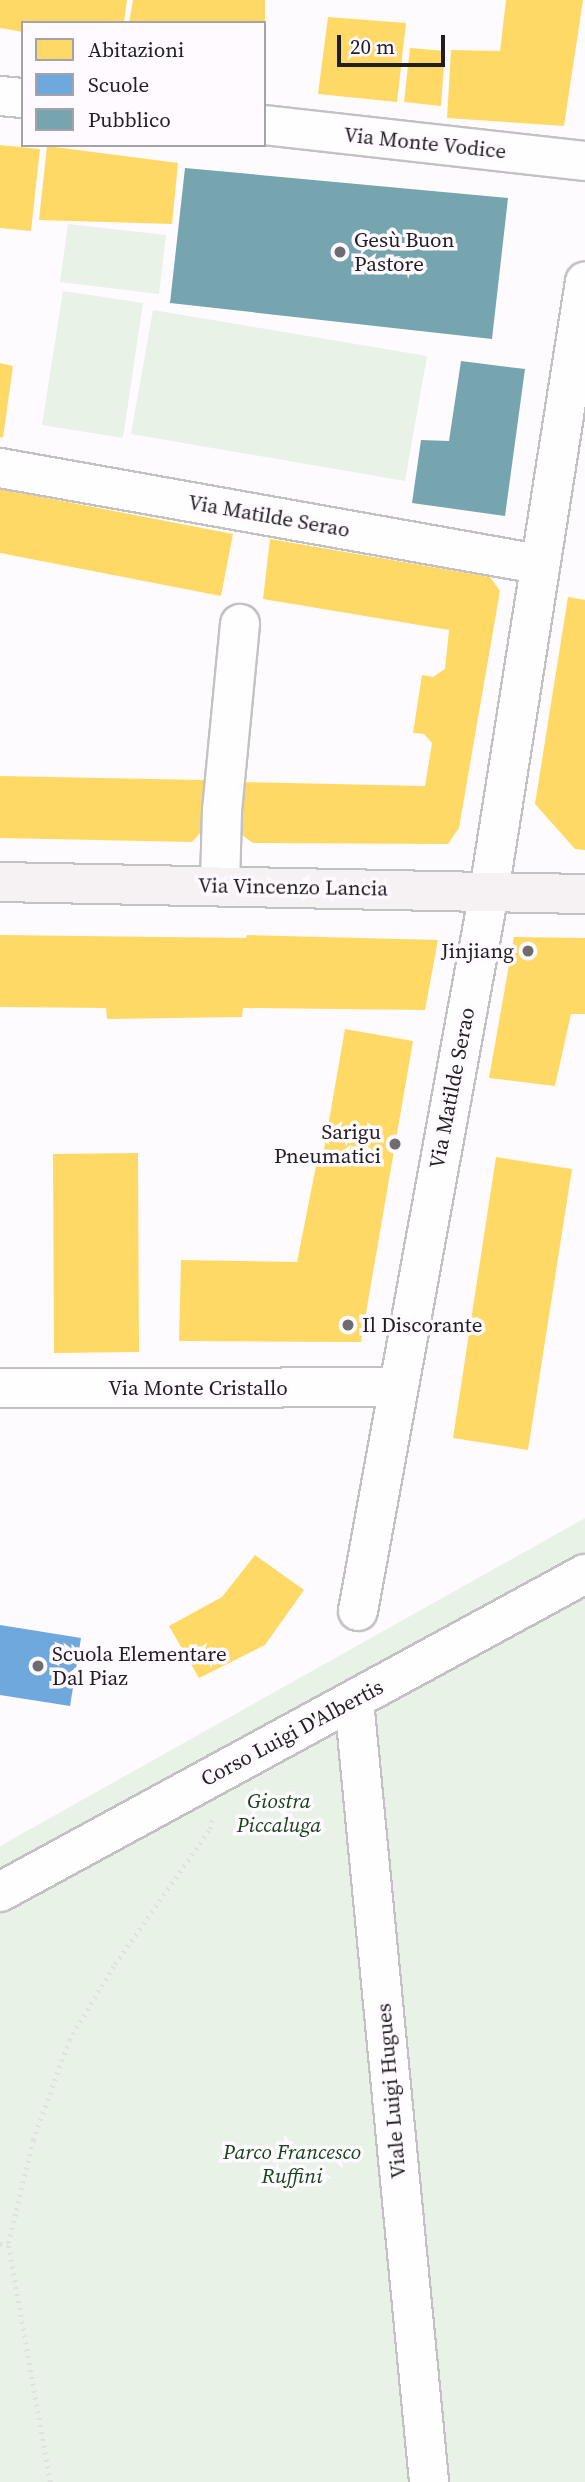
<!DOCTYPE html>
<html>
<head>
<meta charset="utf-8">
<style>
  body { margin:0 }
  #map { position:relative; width:585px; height:2482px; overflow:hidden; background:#fdfbfe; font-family:"Source Serif 4",serif }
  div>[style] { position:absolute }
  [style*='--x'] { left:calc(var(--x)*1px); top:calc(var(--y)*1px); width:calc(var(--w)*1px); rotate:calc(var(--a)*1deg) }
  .green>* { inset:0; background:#e8f2e7 }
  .homes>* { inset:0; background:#ffd966 }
  .schools>* { inset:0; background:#6fa8dc }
  .public>* { inset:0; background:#76a5af }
  .path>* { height:4.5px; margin-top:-2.25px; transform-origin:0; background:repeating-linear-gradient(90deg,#e2e1e2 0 2px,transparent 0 7px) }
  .roads { filter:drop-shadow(2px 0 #c3c1c4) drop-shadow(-2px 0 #c3c1c4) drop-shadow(0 2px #c3c1c4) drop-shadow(0 -2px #c3c1c4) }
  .street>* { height:38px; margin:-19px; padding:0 19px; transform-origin:19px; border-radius:19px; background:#fffeff }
  .secondary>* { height:38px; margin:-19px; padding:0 19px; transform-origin:19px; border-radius:19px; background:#f6f2f4 }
  .dots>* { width:19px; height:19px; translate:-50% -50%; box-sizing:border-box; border:4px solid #fefaff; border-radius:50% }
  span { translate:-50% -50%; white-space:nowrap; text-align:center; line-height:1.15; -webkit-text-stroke:7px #fefaff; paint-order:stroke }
  .street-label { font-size:21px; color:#221f23 }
  .poi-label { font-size:21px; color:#221f23 }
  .left { translate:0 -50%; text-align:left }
  .right { translate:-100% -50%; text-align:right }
  .park-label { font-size:21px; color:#144516; font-style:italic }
  .legend { position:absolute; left:21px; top:21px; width:245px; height:126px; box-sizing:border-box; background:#fefaff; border:2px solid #a6a2a7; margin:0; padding:9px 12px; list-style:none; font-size:21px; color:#221f23 }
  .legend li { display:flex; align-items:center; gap:14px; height:35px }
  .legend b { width:35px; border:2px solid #a6a2a7 }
  .scale { position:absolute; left:337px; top:35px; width:108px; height:32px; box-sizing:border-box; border:4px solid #221f23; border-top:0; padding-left:9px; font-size:21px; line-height:24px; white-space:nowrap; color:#221f23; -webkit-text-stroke:5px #fefaff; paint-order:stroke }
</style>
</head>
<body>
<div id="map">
  <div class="green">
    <div style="clip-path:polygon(68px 224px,166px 235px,159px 294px,60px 282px)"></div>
    <div style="clip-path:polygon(63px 291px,143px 303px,123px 438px,42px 425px)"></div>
    <div style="clip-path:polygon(153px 310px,427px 356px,405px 481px,131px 434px)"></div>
    <div style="clip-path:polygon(585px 1518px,585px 2482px,0 2482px,0 1846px)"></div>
  </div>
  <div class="homes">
    <div style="clip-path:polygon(0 0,127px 0,124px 23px,23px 23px,23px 32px,0 28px)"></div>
    <div style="clip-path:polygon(133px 0,265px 0,265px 23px,129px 23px)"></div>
    <div style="clip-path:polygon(506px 0,583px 0,564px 126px,447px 118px,451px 50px,500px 51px)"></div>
    <div style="clip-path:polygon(328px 17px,406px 23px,397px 102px,318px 94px)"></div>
    <div style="clip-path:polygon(410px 48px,445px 51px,441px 106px,404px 102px)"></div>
    <div style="clip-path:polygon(0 145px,40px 149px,31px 231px,0 228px)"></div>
    <div style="clip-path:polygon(47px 146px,178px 163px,172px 224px,39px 220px)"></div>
    <div style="clip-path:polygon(0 363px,13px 366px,3px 438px,0 437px)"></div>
    <div style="clip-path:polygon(0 489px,233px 534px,221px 596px,0 553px)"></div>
    <div style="clip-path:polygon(270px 539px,490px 577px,500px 591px,459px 828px,448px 844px,253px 843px,238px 832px,240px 782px,425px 786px,432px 743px,424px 734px,413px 733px,422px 675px,433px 677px,445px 669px,449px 630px,263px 599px)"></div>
    <div style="clip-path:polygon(568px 597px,585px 600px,585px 850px,575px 849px,535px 804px)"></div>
    <div style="clip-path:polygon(0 776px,204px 780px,202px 831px,192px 842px,0 838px)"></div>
    <div style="clip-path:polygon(0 935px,246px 938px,247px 935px,438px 940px,425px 1010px,243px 1008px,242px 1017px,107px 1019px,106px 1008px,0 1007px)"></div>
    <div style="clip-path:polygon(514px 937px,585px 938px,585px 1014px,571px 1014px,555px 1086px,489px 1078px)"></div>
    <div style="clip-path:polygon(345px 1029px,413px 1041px,361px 1342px,179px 1341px,181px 1260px,297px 1262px,318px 1156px,323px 1155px)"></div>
    <div style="clip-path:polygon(138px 1153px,139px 1352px,54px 1353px,53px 1154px)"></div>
    <div style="clip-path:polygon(496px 1157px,572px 1169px,528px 1450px,453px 1438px)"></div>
    <div style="clip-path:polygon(255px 1555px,304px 1590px,265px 1645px,199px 1678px,169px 1626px,222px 1597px)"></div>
  </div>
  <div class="schools">
    <div style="clip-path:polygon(0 1625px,81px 1638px,70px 1706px,0 1695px)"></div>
  </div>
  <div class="public">
    <div style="clip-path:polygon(185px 168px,508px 198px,492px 339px,170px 303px)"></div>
    <div style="clip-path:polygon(461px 361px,525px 369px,505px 516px,412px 503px,421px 440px,449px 441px)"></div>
  </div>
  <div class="path">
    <div style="--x:0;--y:2244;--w:8;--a:-7"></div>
    <div style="--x:50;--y:2482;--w:243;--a:-100"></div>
    <div style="--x:8;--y:2243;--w:34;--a:-76"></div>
    <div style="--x:16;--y:2210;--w:72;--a:-76.3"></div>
    <div style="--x:33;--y:2140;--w:106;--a:-70.2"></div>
    <div style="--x:69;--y:2040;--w:89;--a:-58.8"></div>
    <div style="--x:115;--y:1964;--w:165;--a:-54.9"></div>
    <div style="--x:210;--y:1829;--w:11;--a:-80"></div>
  </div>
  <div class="roads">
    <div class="street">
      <div style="--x:0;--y:96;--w:23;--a:5"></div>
      <div style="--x:264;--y:125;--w:323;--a:6.4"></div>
      <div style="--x:0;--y:468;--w:546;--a:10.12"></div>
      <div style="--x:220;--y:886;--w:75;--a:-88.5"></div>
      <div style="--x:222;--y:811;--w:188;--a:-84.5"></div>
      <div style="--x:0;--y:1388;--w:396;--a:-0.1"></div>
      <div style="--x:358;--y:1611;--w:731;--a:-79.67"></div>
      <div style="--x:489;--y:892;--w:618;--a:-81.06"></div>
      <div style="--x:354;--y:1701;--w:785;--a:84.51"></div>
      <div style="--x:0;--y:1892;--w:666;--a:-28.53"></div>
    </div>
    <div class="secondary">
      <div style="--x:0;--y:882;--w:585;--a:1.18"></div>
    </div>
  </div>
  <div class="dots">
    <div style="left:340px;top:252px;background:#6f6c70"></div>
    <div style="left:528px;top:951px;background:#6f6c70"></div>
    <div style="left:395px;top:1144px;background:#6f6c70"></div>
    <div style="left:348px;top:1325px;background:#6f6c70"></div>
    <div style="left:38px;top:1666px;background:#6f6c70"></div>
  </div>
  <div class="street-label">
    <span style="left:425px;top:143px;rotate:6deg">Via Monte Vodice</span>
    <span style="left:269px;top:516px;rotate:10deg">Via Matilde Serao</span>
    <span style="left:293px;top:887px;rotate:1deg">Via Vincenzo Lancia</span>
    <span style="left:452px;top:1088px;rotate:-79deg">Via Matilde Serao</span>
    <span style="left:198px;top:1388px">Via Monte Cristallo</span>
    <span style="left:292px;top:1733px;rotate:-28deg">Corso Luigi D'Albertis</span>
    <span style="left:391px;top:2091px;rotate:-95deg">Viale Luigi Hugues</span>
  </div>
  <div class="poi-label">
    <span class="left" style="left:354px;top:252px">Gesù Buon<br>Pastore</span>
    <span class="right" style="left:514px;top:951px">Jinjiang</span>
    <span class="right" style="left:381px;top:1144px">Sarigu<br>Pneumatici</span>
    <span class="left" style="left:362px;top:1325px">Il Discorante</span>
    <span class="left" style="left:52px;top:1666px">Scuola Elementare<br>Dal Piaz</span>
  </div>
  <div class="park-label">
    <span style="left:279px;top:1813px">Giostra<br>Piccaluga</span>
    <span style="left:292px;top:2164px">Parco Francesco<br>Ruffini</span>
  </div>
  <ul class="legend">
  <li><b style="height:19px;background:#ffd966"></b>Abitazioni</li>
  <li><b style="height:19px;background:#6fa8dc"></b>Scuole</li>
  <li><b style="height:19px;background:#76a5af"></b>Pubblico</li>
  </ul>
  <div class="scale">20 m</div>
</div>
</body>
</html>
